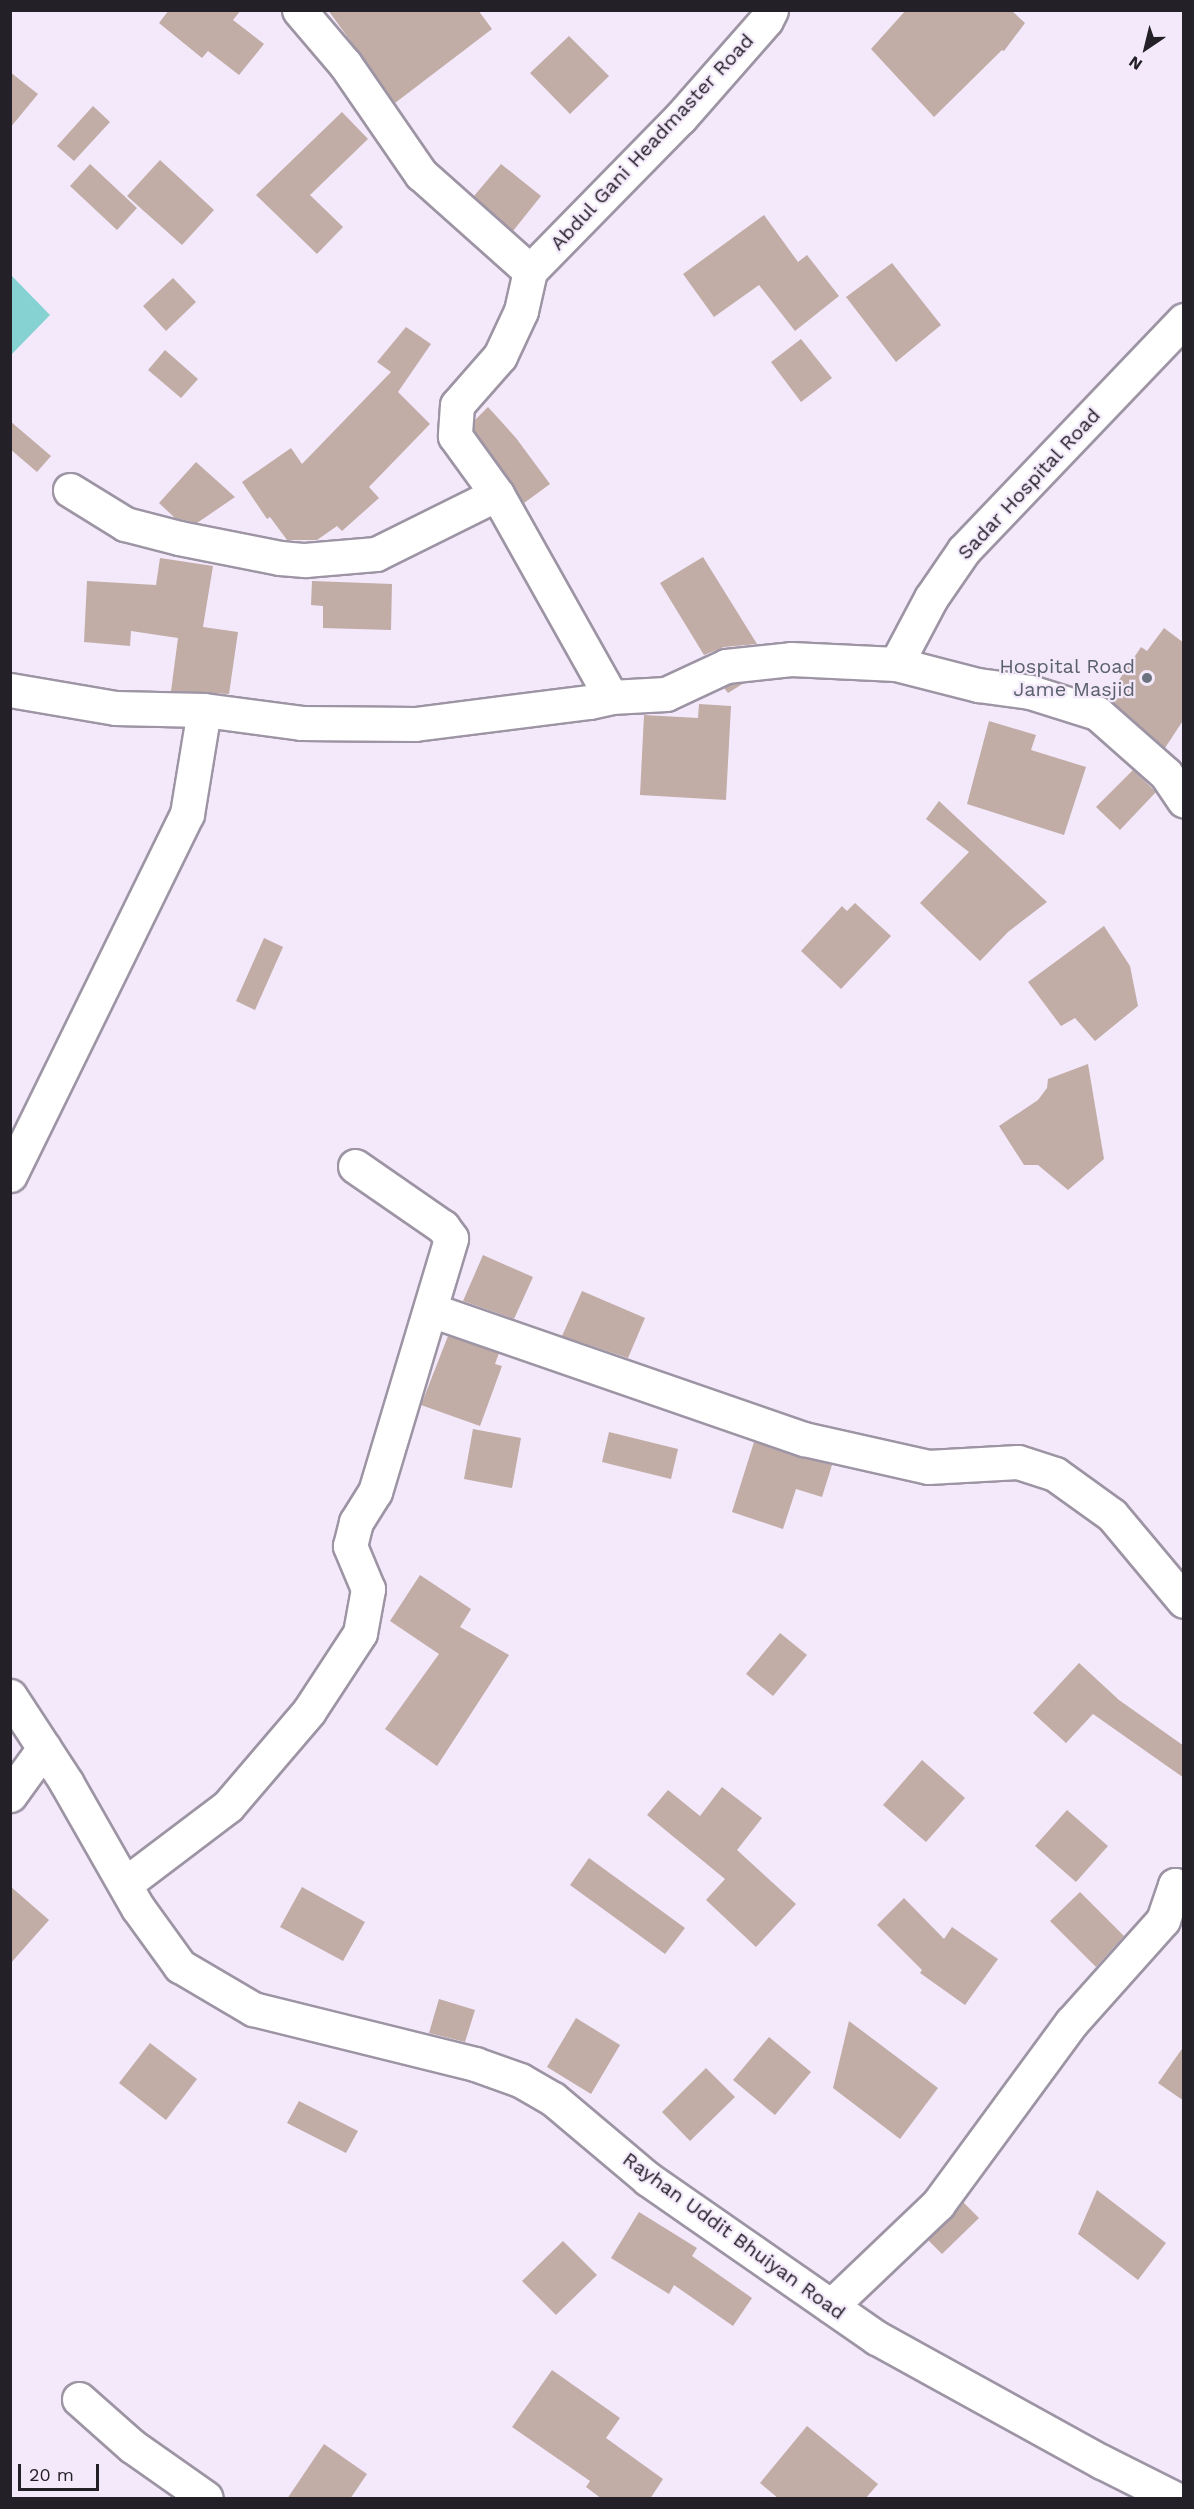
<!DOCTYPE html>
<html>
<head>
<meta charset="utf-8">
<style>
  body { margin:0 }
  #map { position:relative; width:1194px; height:2509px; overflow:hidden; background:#f3e9fb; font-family:"Work Sans",sans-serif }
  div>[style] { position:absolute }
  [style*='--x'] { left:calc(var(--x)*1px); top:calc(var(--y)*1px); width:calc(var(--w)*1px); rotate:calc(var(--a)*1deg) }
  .water>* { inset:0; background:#86d2d3 }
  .building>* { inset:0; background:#c1aca6 }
  .roads { filter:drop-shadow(2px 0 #9d94a4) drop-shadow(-2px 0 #9d94a4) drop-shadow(0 2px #9d94a4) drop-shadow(0 -2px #9d94a4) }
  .minor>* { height:33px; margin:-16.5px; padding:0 16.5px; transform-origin:16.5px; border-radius:16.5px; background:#fff }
  .dots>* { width:16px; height:16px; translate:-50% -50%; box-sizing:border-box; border:3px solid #f3e9fb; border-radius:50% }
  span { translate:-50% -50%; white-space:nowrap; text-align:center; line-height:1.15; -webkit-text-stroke:4.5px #f3e9fb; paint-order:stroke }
  .street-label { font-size:20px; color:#242027 }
  .worship-label { font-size:20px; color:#5b616d }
  .right { translate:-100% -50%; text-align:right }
  .frame { position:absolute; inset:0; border:12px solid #242027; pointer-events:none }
  .north { position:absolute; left:1116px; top:18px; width:60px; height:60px; -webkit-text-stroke:4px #f3e9fb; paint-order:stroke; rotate:215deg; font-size:16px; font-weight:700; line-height:24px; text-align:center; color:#242027 }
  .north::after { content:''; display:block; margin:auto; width:21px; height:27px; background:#242027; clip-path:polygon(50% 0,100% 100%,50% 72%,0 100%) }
  .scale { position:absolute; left:18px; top:2464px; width:81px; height:27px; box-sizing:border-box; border:3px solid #242027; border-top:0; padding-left:8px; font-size:18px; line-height:21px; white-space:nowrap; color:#242027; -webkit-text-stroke:4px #f3e9fb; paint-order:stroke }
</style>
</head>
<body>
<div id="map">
  <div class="water">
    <div style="clip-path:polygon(11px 275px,50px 315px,11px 355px)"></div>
  </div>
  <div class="building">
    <div style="clip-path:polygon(169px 10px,241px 10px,233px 20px,264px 44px,239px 75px,208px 51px,202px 58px,159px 23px)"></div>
    <div style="clip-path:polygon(328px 10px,478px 10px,492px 29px,395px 103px)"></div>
    <div style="clip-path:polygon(906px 10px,1011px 10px,1025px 23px,1004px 51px,1002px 50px,934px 117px,871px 49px)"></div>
    <div style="clip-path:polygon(569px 36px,609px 76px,570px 114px,530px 73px)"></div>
    <div style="clip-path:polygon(10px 72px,38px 94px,10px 128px)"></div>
    <div style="clip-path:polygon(93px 106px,110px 122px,74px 161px,57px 146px)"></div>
    <div style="clip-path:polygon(342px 112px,368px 139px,310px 195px,343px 227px,317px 254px,256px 195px)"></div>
    <div style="clip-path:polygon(160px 160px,214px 210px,182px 245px,127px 196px)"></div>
    <div style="clip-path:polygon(90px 164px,137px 208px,117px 230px,70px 186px)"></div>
    <div style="clip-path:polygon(501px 164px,541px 196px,513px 231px,474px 196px)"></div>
    <div style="clip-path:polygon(764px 215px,798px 262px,807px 255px,839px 296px,795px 331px,759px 285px,714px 317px,683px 274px)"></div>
    <div style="clip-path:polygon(892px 263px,941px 325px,896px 362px,846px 297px)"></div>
    <div style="clip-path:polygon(173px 278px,196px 302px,166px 331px,143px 306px)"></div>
    <div style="clip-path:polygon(406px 327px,431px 344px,398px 392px,430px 424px,369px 487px,379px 498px,342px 531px,337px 526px,317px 540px,287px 540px,270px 517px,267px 519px,242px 482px,291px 448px,302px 464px,391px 372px,377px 362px)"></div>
    <div style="clip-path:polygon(801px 339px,832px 378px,801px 402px,771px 362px)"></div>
    <div style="clip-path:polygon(165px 350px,198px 379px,181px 398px,148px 370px)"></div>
    <div style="clip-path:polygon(488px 407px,516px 438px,550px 484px,524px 503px,474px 430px,475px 420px)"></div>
    <div style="clip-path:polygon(10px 421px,51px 456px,37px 472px,10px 449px)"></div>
    <div style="clip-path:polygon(196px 462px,235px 497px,197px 523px,175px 518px,159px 503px)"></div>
    <div style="clip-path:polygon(703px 557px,757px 644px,724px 647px,704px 655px,660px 583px)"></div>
    <div style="clip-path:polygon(160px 558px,213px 566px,203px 627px,238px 632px,229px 694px,171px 691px,178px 638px,131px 631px,130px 646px,84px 642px,87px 581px,156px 585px)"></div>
    <div style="clip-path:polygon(312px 581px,392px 584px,391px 630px,323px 628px,323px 606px,311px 605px)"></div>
    <div style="clip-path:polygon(1164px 628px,1184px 643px,1184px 719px,1165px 748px,1107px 698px,1141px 647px,1147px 651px)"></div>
    <div style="clip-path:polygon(744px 683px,728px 693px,724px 688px,731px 684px)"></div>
    <div style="clip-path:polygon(699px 704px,731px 706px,726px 800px,640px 795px,644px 715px,698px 718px)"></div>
    <div style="clip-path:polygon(989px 721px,1036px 735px,1031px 750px,1086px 767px,1064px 835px,967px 804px)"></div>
    <div style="clip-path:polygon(1133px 770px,1156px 792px,1120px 830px,1096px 807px)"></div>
    <div style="clip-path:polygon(939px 801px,1047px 902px,1008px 932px,980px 961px,920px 903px,969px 852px,926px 819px)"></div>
    <div style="clip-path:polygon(855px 903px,891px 936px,841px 989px,801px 951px,842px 906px,847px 911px)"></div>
    <div style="clip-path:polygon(1104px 926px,1130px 966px,1138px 1006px,1095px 1041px,1075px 1018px,1061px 1026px,1028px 982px)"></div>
    <div style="clip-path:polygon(264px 938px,283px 947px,255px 1010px,236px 1001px)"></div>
    <div style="clip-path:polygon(1088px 1064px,1104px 1159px,1068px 1190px,1038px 1165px,1024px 1165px,999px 1126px,1038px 1100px,1047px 1088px,1048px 1079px)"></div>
    <div style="clip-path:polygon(483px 1255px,533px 1277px,514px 1319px,463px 1301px)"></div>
    <div style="clip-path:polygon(582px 1291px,645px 1318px,628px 1358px,562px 1336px)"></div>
    <div style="clip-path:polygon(448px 1336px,499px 1353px,495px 1364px,502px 1366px,480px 1426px,421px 1405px)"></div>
    <div style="clip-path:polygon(473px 1429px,521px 1438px,512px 1488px,464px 1479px)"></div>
    <div style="clip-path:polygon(609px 1432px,678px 1449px,671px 1479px,602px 1462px)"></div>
    <div style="clip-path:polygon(754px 1442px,832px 1465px,822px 1497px,796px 1489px,783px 1529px,732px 1512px)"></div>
    <div style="clip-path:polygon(420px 1575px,471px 1609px,460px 1627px,509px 1655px,437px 1766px,385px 1729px,439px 1654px,390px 1621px)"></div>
    <div style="clip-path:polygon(780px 1633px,807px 1655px,773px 1696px,746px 1674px)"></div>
    <div style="clip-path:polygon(1079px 1663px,1119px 1700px,1184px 1746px,1184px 1778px,1093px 1714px,1066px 1743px,1033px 1713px)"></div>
    <div style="clip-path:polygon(922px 1760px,965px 1798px,926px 1842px,883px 1805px)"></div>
    <div style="clip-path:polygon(722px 1787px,762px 1818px,737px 1850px,796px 1904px,756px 1947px,706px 1900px,725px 1879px,647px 1815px,668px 1790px,700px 1816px)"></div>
    <div style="clip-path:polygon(1067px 1810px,1108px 1846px,1076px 1882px,1035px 1846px)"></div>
    <div style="clip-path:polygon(589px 1858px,685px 1928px,665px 1954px,570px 1885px)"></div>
    <div style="clip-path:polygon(10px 1886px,49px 1920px,10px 1964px)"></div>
    <div style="clip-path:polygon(302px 1887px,365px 1922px,343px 1961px,280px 1927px)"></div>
    <div style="clip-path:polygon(1080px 1892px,1124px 1936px,1096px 1967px,1050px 1921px)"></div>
    <div style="clip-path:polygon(904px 1898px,944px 1939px,952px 1927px,998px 1959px,965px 2005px,920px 1973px,922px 1970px,877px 1925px)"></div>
    <div style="clip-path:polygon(439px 1999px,475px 2010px,465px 2042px,429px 2033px)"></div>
    <div style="clip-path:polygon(576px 2018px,620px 2045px,591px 2094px,547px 2067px)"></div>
    <div style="clip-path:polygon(849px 2021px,938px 2088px,900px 2139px,833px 2088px)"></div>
    <div style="clip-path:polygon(769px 2037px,811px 2072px,775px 2115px,733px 2080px)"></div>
    <div style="clip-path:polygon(150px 2043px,197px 2079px,166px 2120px,119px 2083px)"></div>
    <div style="clip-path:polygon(1184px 2046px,1184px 2101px,1158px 2083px)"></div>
    <div style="clip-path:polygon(706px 2068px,735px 2097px,690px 2141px,662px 2112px)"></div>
    <div style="clip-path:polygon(299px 2101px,358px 2131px,346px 2153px,287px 2123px)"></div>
    <div style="clip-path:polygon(1097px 2190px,1166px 2243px,1138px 2280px,1078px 2234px)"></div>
    <div style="clip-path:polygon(963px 2202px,979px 2218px,942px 2254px,928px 2240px)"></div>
    <div style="clip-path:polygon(639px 2212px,697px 2248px,692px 2256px,752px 2298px,733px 2326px,674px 2285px,669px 2294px,611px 2258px)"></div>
    <div style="clip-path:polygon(563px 2241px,597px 2275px,556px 2315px,522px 2281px)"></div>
    <div style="clip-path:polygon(552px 2370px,620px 2418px,606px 2438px,663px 2479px,650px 2499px,602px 2499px,586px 2487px,590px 2481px,512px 2427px)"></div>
    <div style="clip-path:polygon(807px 2426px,878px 2484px,865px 2499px,779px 2499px,760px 2483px)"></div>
    <div style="clip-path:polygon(324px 2444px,367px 2474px,350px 2499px,287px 2499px)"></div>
  </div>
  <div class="roads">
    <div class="minor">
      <div style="--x:299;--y:10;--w:71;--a:49.6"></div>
      <div style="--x:345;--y:64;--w:134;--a:55.4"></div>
      <div style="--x:421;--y:174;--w:146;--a:41.7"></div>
      <div style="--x:530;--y:271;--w:41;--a:102.7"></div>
      <div style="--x:521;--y:311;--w:50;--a:115"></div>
      <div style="--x:500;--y:356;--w:65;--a:131.3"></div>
      <div style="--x:457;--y:405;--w:31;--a:94"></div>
      <div style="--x:455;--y:436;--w:72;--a:54.1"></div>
      <div style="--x:497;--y:494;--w:233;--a:60.7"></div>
      <div style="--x:611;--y:697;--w:55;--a:-3.1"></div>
      <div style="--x:666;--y:694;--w:66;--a:-25"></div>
      <div style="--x:726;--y:666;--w:65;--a:-6.1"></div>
      <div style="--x:791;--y:659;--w:105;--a:2.7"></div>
      <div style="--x:896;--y:664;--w:85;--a:14.4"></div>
      <div style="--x:978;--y:685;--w:52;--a:7.7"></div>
      <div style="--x:1030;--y:692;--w:70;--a:17.4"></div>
      <div style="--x:1097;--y:713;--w:92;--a:41.5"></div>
      <div style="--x:1166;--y:774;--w:32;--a:56"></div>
      <div style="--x:530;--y:271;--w:214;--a:-45.6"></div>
      <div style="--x:680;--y:118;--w:130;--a:-48.7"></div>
      <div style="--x:766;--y:20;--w:11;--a:-63"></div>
      <div style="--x:70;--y:490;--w:65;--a:31.7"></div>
      <div style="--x:125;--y:524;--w:56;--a:14.5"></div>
      <div style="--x:179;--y:538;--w:103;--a:11.2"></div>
      <div style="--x:280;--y:558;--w:25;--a:5"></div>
      <div style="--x:305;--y:560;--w:71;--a:-4.8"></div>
      <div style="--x:376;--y:554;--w:135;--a:-26.4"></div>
      <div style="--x:896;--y:664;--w:75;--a:-62.1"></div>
      <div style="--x:931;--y:598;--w:58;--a:-55.5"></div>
      <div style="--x:964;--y:550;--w:318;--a:-46.3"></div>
      <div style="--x:10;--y:690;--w:107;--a:9.7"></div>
      <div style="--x:115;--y:708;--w:89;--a:1.3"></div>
      <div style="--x:204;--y:710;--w:98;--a:7.6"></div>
      <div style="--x:301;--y:723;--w:114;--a:0.5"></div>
      <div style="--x:415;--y:724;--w:176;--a:-7.2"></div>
      <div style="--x:590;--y:702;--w:22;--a:-13"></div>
      <div style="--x:10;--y:1175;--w:402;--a:-63.9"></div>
      <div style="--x:187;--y:814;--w:105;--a:-80.7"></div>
      <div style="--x:431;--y:1310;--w:395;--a:19.1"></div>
      <div style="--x:804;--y:1439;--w:127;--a:12.7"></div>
      <div style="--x:928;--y:1467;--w:90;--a:-3.2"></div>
      <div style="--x:1018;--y:1462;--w:39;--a:18"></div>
      <div style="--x:1055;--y:1474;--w:70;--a:35.7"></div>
      <div style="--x:1112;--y:1515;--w:112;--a:50.1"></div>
      <div style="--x:10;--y:1696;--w:103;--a:56.9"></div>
      <div style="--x:66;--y:1782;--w:145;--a:60.3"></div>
      <div style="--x:138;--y:1908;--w:72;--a:54.1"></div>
      <div style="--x:180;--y:1966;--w:85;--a:30.5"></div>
      <div style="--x:253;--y:2009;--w:229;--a:13.9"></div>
      <div style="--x:475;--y:2064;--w:48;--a:19.6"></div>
      <div style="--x:520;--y:2080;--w:38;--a:30"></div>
      <div style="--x:553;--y:2099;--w:124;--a:40.1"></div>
      <div style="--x:648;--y:2179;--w:279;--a:34.8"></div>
      <div style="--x:877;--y:2338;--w:257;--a:28.9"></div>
      <div style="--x:1102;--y:2462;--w:80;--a:26.6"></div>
      <div style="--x:10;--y:1795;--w:58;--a:-54.1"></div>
      <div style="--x:125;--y:1884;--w:129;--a:-37.1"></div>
      <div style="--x:228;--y:1806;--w:125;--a:-49.5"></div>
      <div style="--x:309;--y:1711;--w:93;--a:-56.8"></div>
      <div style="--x:360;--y:1633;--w:45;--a:-79.7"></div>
      <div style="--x:368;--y:1589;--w:47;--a:-112.7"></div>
      <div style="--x:350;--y:1546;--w:25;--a:-76"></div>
      <div style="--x:356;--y:1522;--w:36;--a:-58"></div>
      <div style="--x:375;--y:1492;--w:265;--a:-73.3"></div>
      <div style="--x:451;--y:1238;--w:14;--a:-126"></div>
      <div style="--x:443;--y:1227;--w:107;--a:-145.3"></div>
      <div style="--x:831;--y:2306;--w:148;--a:-43.6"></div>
      <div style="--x:938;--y:2204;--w:225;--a:-53.7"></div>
      <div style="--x:1071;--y:2023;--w:138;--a:-48.2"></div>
      <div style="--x:1163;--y:1920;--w:37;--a:-71"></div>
      <div style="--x:1175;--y:1885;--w:10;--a:29"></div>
      <div style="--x:79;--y:2399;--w:71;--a:41.6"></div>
      <div style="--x:132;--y:2446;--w:90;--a:35.1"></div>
    </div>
  </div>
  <div class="dots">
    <div style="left:1147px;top:678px;background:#6b7280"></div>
  </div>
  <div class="street-label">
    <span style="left:652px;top:142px;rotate:-47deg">Abdul Gani Headmaster Road</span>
    <span style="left:1029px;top:484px;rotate:-47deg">Sadar Hospital Road</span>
    <span style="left:734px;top:2236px;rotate:36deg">Rayhan Uddit Bhuiyan Road</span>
  </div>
  <div class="worship-label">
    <span class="right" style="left:1135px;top:678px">Hospital Road<br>Jame Masjid</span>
  </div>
  <div class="frame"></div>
  <div class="north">N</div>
  <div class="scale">20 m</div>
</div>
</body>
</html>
